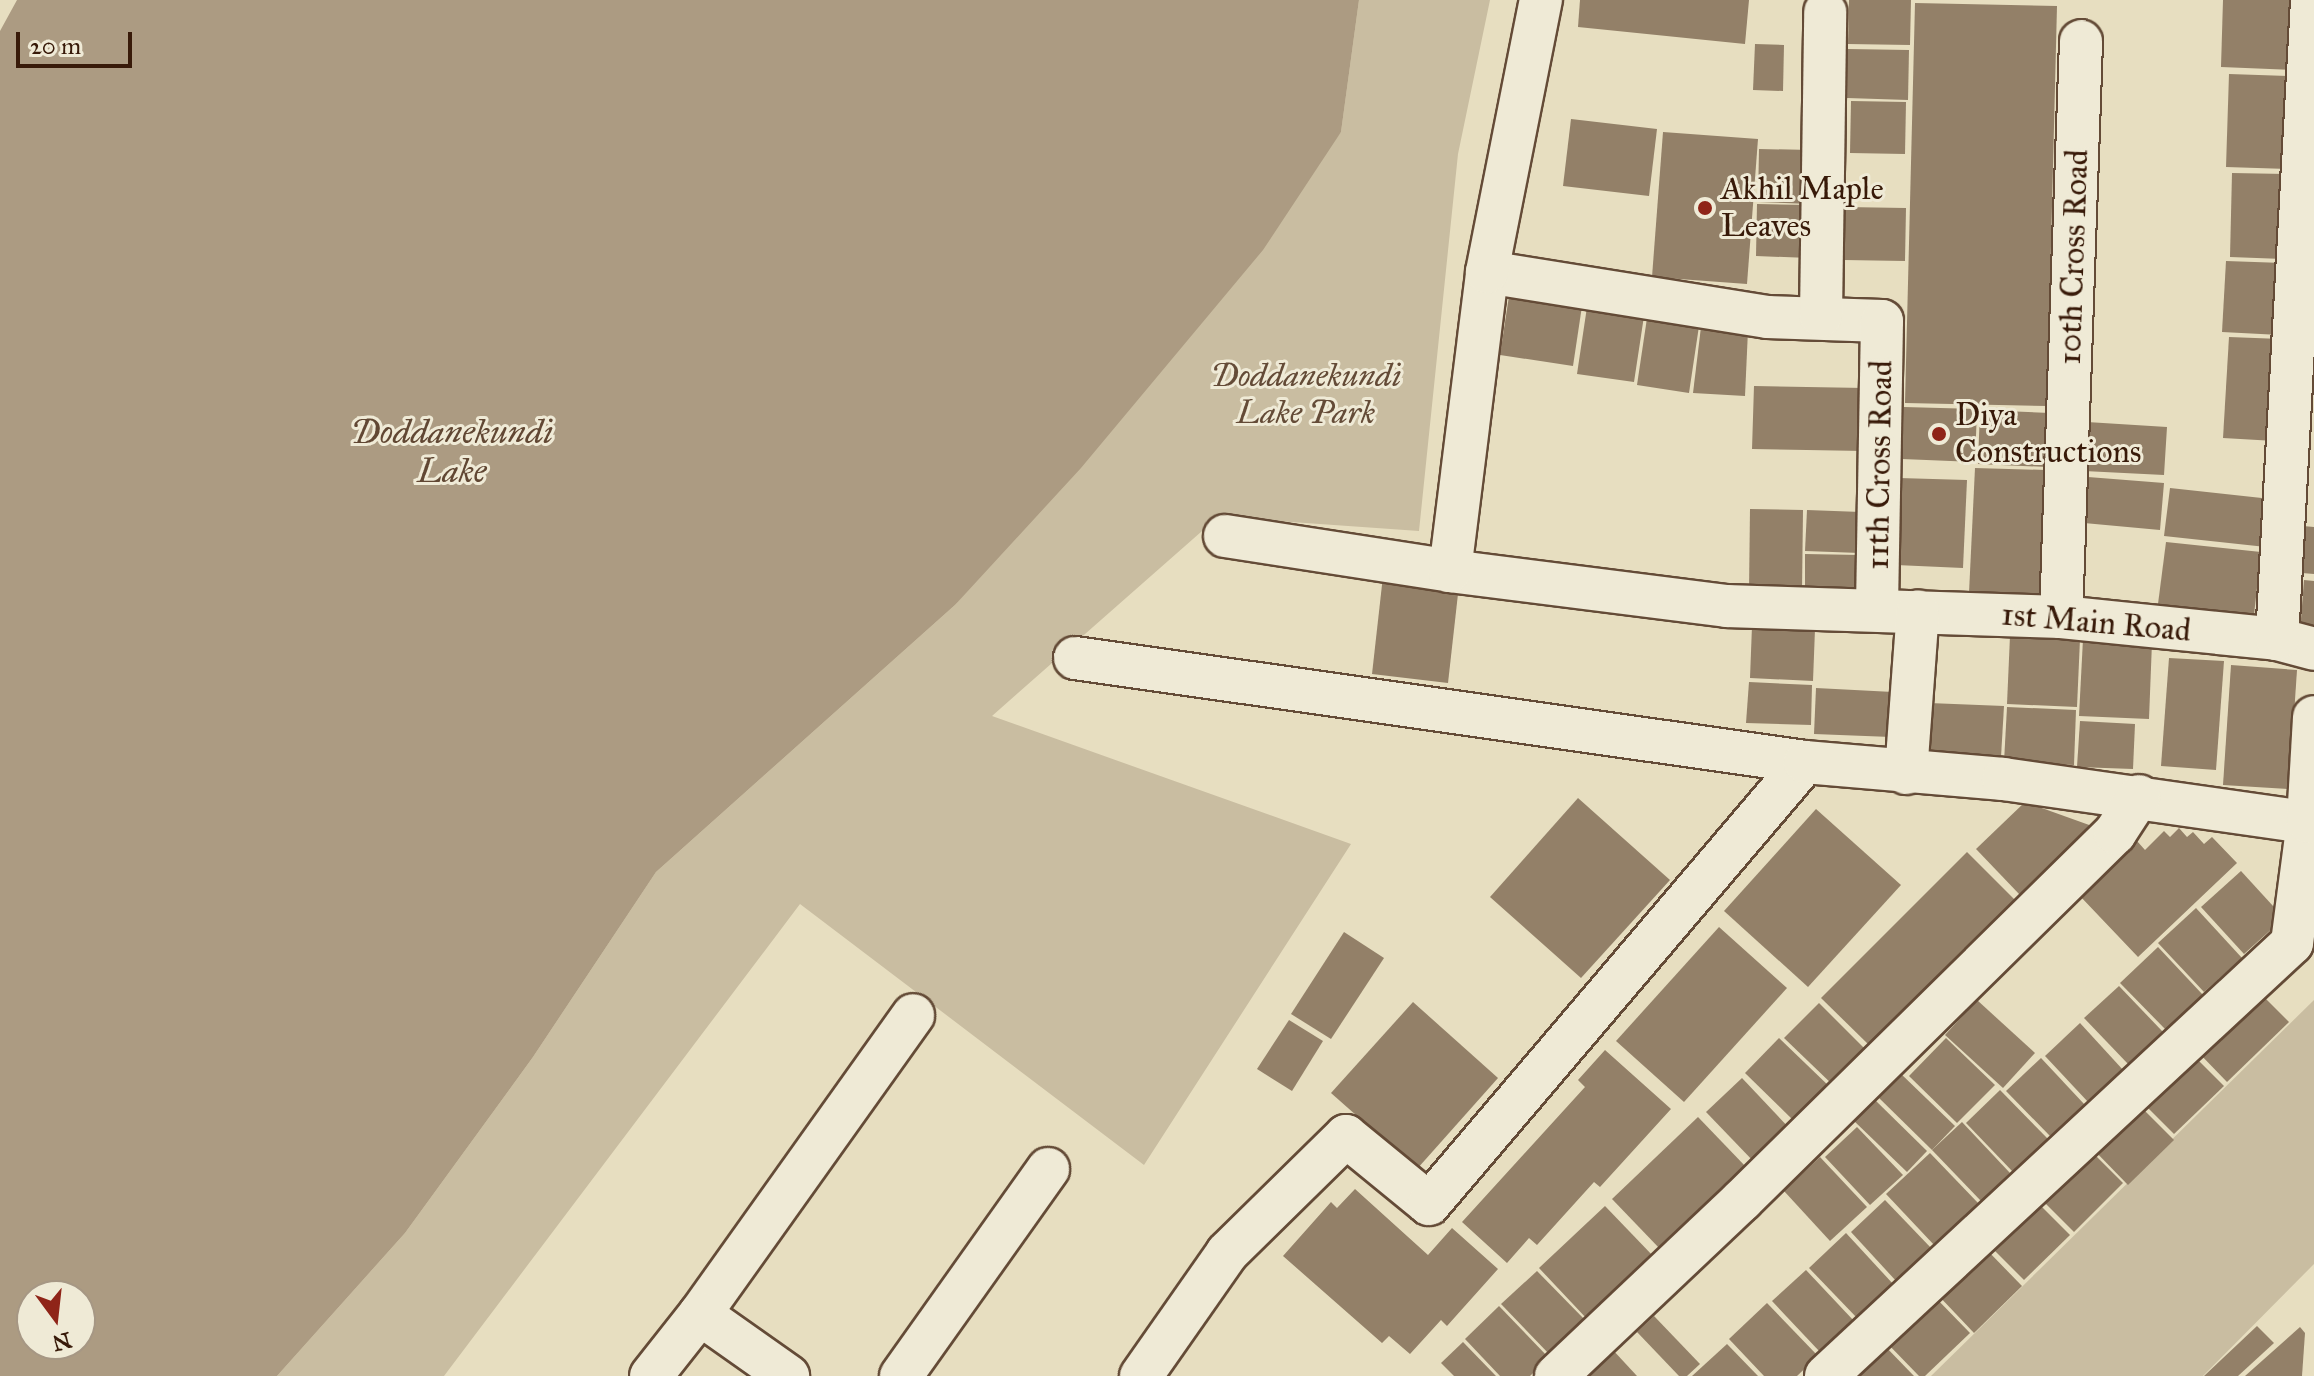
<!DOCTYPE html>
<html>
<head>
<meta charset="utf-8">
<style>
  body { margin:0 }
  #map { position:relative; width:2314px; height:1376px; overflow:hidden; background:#e7dec0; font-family:"IM FELL Great Primer",serif }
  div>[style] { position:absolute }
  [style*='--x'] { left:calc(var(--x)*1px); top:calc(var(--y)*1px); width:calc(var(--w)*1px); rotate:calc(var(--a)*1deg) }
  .green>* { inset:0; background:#c9bda1 }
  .water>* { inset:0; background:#ac9b82 }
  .building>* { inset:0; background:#938068 }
  .roads { filter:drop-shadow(2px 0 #644b37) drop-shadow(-2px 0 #644b37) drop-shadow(0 2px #644b37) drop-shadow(0 -2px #644b37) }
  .minor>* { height:42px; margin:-21px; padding:0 21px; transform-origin:21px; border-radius:21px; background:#efead6 }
  .dots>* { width:22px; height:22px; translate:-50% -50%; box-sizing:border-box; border:4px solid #efead6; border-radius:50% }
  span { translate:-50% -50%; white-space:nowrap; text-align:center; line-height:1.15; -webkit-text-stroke:6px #efead6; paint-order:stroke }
  .poi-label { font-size:32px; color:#381a09 }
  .left { translate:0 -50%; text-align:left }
  .street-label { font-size:32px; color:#381a09 }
  .park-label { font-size:32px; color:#644b37; font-style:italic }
  .water-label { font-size:34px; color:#614733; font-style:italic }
  .north { position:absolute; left:16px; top:1280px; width:80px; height:80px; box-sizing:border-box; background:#efead6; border:2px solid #a69784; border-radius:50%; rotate:165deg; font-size:22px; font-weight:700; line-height:32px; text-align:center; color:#381a09 }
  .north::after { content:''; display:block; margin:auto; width:28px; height:36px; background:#8f2418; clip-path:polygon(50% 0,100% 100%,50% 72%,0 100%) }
  .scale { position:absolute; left:16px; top:32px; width:116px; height:36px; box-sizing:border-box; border:4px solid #381a09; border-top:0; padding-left:10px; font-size:24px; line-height:28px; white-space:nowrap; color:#381a09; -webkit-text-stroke:6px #efead6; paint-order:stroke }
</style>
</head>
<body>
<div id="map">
  <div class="green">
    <div style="clip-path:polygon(1359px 0,1490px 0,1458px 154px,1419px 531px,1218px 517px,992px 716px,1351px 844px,1144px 1165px,800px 904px,444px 1376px,277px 1376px,405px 1233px,533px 1057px,656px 872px,955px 605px,1341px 132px)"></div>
    <div style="clip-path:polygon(2314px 1000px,2314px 1264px,2203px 1376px,1931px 1376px)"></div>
  </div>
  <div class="water">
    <div style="clip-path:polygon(evenodd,17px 0,1359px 0,1341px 132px,1263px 250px,1081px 468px,955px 605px,656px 872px,533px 1057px,405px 1233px,277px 1376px,0 1376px,0 31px,17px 0,32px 1296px,80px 1296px,80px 1344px,32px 1344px,32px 1296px)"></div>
  </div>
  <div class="building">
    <div style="clip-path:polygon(1580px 0,1749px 0,1745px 44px,1578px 27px)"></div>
    <div style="clip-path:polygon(1849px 0,1911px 0,1910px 45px,1848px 44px)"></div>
    <div style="clip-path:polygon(2223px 0,2297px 0,2295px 70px,2221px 67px)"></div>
    <div style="clip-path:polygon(1915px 3px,2057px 6px,2047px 406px,1905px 403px)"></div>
    <div style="clip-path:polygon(1755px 44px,1784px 45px,1783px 91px,1753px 90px)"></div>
    <div style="clip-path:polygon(1848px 49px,1909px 50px,1908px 100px,1847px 98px)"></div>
    <div style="clip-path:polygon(2229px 74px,2291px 76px,2289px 169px,2226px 167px)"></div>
    <div style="clip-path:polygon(1851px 101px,1906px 102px,1905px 154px,1850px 153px)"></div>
    <div style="clip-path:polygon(1571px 119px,1657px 129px,1649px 196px,1563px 186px)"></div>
    <div style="clip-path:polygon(1663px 132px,1758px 139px,1747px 284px,1652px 277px)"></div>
    <div style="clip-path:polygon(1759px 149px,1811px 150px,1810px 204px,1758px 202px)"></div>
    <div style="clip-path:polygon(2232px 173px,2286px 174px,2283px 259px,2230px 257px)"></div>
    <div style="clip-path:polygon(1757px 204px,1810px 205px,1809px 258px,1756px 256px)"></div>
    <div style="clip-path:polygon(1845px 207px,1906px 208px,1905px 261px,1844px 260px)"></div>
    <div style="clip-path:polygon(2226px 261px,2283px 263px,2280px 335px,2222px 332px)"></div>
    <div style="clip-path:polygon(1509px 296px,1582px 306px,1573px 366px,1500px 355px)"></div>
    <div style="clip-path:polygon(1587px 307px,1644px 316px,1634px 382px,1577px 374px)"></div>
    <div style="clip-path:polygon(1647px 318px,1699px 326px,1689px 393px,1637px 385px)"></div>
    <div style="clip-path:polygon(1701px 327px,1748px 330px,1745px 396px,1693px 393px)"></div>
    <div style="clip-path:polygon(2229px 337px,2281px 339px,2275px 441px,2223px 438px)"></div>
    <div style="clip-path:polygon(1754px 386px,1865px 388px,1864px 451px,1752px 449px)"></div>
    <div style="clip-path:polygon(1904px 407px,1977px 409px,1975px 462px,1902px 459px)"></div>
    <div style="clip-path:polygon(1980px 410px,2050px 413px,2047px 467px,1978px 464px)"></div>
    <div style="clip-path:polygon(2087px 422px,2167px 427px,2164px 475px,2084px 471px)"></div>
    <div style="clip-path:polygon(1975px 468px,2046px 470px,2040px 596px,1969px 593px)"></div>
    <div style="clip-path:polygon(2088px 477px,2164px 483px,2160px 530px,2084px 523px)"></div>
    <div style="clip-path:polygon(1899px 478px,1967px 480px,1963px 568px,1896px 565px)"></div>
    <div style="clip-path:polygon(2170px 488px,2271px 499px,2266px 547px,2164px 536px)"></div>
    <div style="clip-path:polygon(1750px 509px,1803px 510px,1802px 591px,1749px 591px)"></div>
    <div style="clip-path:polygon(1807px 510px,1861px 512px,1860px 553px,1805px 551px)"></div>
    <div style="clip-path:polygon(2303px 526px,2314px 527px,2314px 574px,2302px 573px)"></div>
    <div style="clip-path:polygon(2166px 542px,2261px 552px,2254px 615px,2158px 604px)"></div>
    <div style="clip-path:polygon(1805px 554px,1860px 555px,1860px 591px,1805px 590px)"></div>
    <div style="clip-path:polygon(1383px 576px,1459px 585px,1448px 683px,1372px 674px)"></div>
    <div style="clip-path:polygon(2304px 580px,2314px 581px,2314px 632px,2300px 631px)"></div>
    <div style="clip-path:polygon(1752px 626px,1815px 629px,1813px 681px,1750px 678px)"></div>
    <div style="clip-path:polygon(2010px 636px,2080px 639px,2077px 707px,2007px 704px)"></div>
    <div style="clip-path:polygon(2083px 639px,2152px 642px,2149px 719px,2079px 716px)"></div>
    <div style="clip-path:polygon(2169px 658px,2224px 661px,2216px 770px,2161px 766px)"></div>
    <div style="clip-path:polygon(2231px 665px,2297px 670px,2289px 789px,2223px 785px)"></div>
    <div style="clip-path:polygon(1749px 682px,1812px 685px,1811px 725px,1746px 723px)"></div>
    <div style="clip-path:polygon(1816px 688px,1893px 692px,1891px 737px,1814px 734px)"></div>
    <div style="clip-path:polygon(1929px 703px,2004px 706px,2001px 757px,1926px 754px)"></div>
    <div style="clip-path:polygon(2007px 707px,2076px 710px,2074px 765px,2004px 762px)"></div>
    <div style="clip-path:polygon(2080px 721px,2135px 724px,2133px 769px,2077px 767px)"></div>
    <div style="clip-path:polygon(1578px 798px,1670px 880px,1581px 978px,1490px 897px)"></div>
    <div style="clip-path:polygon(2025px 802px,2092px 826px,2020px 895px,1976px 849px)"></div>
    <div style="clip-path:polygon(1816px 809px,1901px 885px,1808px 987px,1724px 911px)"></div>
    <div style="clip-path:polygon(2179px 828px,2187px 837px,2193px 832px,2204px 844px,2212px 837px,2237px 863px,2138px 957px,2079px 895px,2137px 841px,2145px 850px,2164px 831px,2170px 837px)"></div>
    <div style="clip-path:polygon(1967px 852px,2016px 901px,1870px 1046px,1821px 998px)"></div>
    <div style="clip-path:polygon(2241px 871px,2284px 918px,2244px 954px,2201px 907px)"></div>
    <div style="clip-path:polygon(2196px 908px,2242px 958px,2204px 992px,2158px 943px)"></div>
    <div style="clip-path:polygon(1719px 927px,1787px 988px,1684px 1102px,1616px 1041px)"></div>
    <div style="clip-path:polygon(1344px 932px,1384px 958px,1331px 1039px,1291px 1014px)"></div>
    <div style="clip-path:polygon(2158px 947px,2203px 995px,2166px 1030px,2120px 983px)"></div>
    <div style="clip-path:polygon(2119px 986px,2163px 1032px,2129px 1065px,2084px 1018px)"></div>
    <div style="clip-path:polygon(2257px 990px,2289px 1022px,2227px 1082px,2196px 1050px)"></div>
    <div style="clip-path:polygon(1977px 1000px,2035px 1053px,2003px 1088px,1945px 1035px)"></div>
    <div style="clip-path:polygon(1413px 1002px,1498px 1078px,1417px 1169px,1331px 1093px)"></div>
    <div style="clip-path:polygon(1819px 1003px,1869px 1053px,1835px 1087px,1784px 1038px)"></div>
    <div style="clip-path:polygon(1289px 1020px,1323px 1041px,1292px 1091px,1257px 1069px)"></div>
    <div style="clip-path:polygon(2080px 1023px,2124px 1071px,2089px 1103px,2045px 1056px)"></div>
    <div style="clip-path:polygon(1779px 1038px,1832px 1089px,1797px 1124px,1745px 1073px)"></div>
    <div style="clip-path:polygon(1946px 1038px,1995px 1085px,1957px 1123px,1909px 1076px)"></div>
    <div style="clip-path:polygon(1605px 1050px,1671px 1109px,1600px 1187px,1594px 1182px,1537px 1245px,1529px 1238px,1507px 1263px,1462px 1222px,1585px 1087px,1578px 1080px)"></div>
    <div style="clip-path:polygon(2191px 1053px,2224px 1086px,2174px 1134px,2141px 1101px)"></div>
    <div style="clip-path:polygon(2041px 1058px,2085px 1105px,2050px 1136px,2006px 1091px)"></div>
    <div style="clip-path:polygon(1899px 1072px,1955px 1126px,1932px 1150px,1876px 1095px)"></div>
    <div style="clip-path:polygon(1742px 1078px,1792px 1131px,1756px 1164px,1706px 1112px)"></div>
    <div style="clip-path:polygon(2000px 1090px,2048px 1139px,2013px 1172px,1966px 1123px)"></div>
    <div style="clip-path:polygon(1874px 1099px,1927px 1151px,1907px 1172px,1853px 1120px)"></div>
    <div style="clip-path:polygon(2137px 1103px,2174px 1140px,2128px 1185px,2091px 1147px)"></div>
    <div style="clip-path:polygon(1698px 1117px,1747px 1168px,1661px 1250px,1612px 1199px)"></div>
    <div style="clip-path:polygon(1962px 1122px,2010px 1173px,1981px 1201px,1932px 1150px)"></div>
    <div style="clip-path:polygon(1857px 1127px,1903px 1175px,1870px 1205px,1825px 1157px)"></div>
    <div style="clip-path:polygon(2087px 1147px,2123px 1183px,2074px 1232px,2038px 1196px)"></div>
    <div style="clip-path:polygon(1930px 1153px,1979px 1204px,1935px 1246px,1886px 1194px)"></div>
    <div style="clip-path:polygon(1820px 1157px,1867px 1207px,1830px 1241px,1784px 1191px)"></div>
    <div style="clip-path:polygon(1355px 1189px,1428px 1255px,1452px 1228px,1498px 1269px,1447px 1326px,1441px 1320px,1410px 1354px,1389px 1336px,1382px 1343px,1283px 1256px,1331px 1202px,1337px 1208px)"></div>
    <div style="clip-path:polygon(2034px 1199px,2070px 1235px,2024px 1280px,1988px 1244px)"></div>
    <div style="clip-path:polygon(1885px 1200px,1932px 1249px,1897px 1282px,1851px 1232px)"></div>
    <div style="clip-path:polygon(1605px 1206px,1654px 1257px,1588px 1320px,1539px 1268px)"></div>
    <div style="clip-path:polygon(1846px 1233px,1894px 1285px,1858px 1319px,1809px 1268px)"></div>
    <div style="clip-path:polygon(1985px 1248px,2022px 1286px,1974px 1333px,1937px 1294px)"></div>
    <div style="clip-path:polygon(1806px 1270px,1854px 1321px,1820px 1352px,1772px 1301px)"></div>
    <div style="clip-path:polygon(1537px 1271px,1586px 1321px,1550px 1355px,1501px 1304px)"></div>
    <div style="clip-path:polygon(1933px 1295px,1970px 1333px,1925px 1376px,1919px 1376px,1885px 1341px)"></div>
    <div style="clip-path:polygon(1767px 1303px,1818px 1356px,1797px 1376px,1764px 1376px,1729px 1339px)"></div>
    <div style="clip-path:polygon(1499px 1306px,1549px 1358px,1530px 1376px,1500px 1376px,1465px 1339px)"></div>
    <div style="clip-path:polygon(1654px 1316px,1700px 1364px,1687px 1376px,1679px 1376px,1637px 1332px)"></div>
    <div style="clip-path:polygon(2257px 1326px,2274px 1343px,2238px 1376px,2204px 1376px)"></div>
    <div style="clip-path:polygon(2300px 1327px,2305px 1333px,2302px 1376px,2245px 1376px)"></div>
    <div style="clip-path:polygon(1463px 1342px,1496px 1376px,1454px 1376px,1441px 1363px)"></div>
    <div style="clip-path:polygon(1882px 1343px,1914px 1376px,1848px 1376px)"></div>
    <div style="clip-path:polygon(1727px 1344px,1758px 1376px,1692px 1376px)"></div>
    <div style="clip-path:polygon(1612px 1349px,1637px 1376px,1583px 1376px)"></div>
  </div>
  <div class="roads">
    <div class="minor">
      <div style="--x:1487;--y:272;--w:284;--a:9.1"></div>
      <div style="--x:1767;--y:317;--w:115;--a:2"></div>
      <div style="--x:1882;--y:321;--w:288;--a:91"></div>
      <div style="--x:1821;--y:316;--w:304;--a:-89.2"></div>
      <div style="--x:1225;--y:536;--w:228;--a:8.8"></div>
      <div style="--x:1450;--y:571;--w:278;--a:7.2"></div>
      <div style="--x:1726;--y:606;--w:335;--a:1.9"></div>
      <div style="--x:2061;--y:617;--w:217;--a:5.8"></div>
      <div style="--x:2277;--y:639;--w:38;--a:15"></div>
      <div style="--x:1450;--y:571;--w:301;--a:-82.9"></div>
      <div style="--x:1487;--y:272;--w:277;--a:-78.8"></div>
      <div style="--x:2061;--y:617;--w:576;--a:-88.01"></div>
      <div style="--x:2277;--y:639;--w:640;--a:-86.86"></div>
      <div style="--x:1075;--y:658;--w:737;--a:8.11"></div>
      <div style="--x:1906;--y:773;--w:162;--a:-85.8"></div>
      <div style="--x:700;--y:1314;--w:367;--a:-54.5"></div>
      <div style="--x:651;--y:1376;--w:79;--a:-51.7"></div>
      <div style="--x:700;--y:1314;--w:108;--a:35.2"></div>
      <div style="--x:901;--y:1376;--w:254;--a:-54.6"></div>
      <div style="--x:1141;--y:1376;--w:150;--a:-55"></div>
      <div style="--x:1227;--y:1253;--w:167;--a:-44.5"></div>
      <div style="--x:1346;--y:1136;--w:107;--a:39.3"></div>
      <div style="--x:1429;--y:1204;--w:580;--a:-49.61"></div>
      <div style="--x:1805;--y:762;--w:199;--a:4.9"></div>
      <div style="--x:2003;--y:779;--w:314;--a:8.1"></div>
      <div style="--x:1556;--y:1376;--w:255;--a:-43.4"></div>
      <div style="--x:1741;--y:1201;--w:525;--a:-44.54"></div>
      <div style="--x:2115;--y:833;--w:44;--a:-57"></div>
      <div style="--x:1826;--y:1376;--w:636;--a:-42.9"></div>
      <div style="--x:2292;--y:943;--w:122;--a:-82.5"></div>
      <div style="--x:2308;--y:822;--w:105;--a:-86.7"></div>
    </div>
  </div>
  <div class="dots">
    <div style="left:1705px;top:208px;background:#8f2418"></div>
    <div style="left:1939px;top:434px;background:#8f2418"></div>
  </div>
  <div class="poi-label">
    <span class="left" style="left:1721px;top:208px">Akhil Maple<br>Leaves</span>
    <span class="left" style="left:1955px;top:434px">Diya<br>Constructions</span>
  </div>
  <div class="street-label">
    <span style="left:2074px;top:257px;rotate:-88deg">10th Cross Road</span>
    <span style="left:1880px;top:465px;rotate:-89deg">11th Cross Road</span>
    <span style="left:2096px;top:623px;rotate:5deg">1st Main Road</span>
  </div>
  <div class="park-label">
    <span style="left:1306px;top:395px">Doddanekundi<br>Lake Park</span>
  </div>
  <div class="water-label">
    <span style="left:452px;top:451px">Doddanekundi<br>Lake</span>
  </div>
  <div class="north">N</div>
  <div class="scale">20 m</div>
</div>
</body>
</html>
